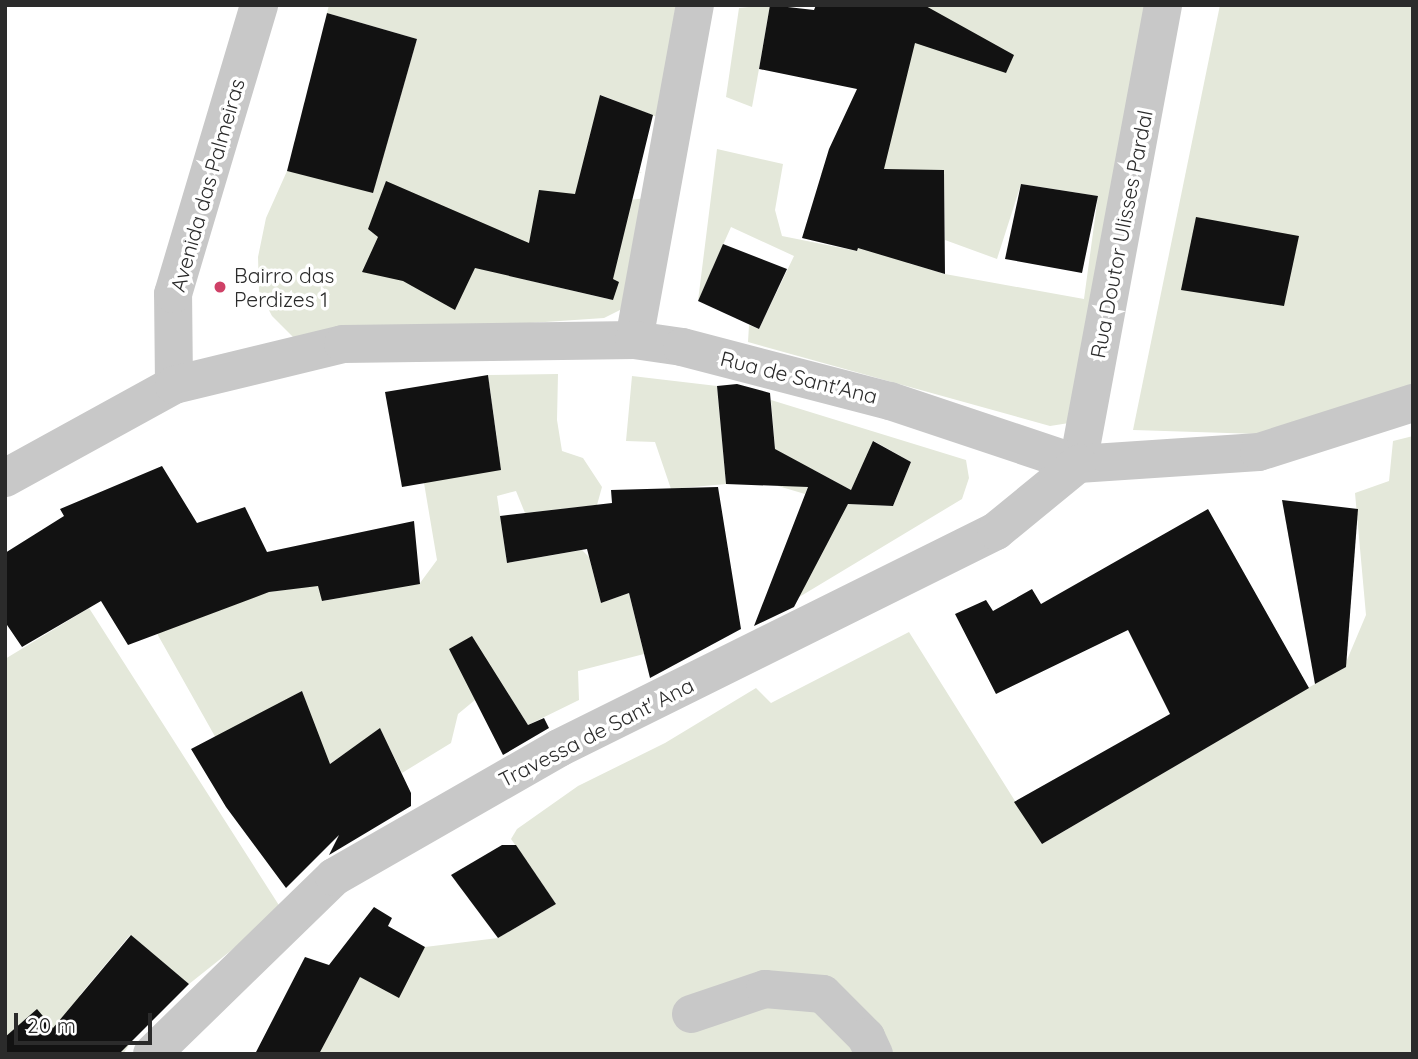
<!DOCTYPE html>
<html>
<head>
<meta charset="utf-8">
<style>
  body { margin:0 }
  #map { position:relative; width:1418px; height:1059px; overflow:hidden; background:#fff; font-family:Quicksand,sans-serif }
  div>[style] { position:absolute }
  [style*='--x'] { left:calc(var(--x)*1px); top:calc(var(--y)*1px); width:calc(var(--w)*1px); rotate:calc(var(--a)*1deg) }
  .green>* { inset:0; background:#e4e8da }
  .building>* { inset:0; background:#121212 }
  .minor>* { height:38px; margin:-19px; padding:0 19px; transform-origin:19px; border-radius:19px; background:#c8c8c8 }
  .dots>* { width:19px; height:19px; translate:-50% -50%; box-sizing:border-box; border:4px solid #fff; border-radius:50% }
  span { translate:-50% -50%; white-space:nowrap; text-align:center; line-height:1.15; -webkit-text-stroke:7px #fff; paint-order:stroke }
  .street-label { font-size:21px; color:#2b2b2b }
  .poi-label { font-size:21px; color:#2b2b2b }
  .left { translate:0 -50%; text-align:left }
  .frame { position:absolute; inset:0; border:7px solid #2b2b2b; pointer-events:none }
  .scale { position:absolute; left:14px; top:1013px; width:138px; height:32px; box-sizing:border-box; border:4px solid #2b2b2b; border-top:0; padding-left:9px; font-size:21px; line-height:24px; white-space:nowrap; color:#2b2b2b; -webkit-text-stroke:5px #fff; paint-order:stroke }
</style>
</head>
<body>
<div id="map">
  <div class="green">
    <div style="clip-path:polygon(evenodd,329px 5px,676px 5px,657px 117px,601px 95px,586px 151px,642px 173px,601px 175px,630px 200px,646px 198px,630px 305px,604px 318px,321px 337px,293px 337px,272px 316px,259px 291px,258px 257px,266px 218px,287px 171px,377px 177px,417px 39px,327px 13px,329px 5px,630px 200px,608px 299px,523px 279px,630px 200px)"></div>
    <div style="clip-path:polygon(770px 5px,759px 69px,752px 107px,726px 97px,739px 8px)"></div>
    <div style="clip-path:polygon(evenodd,922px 5px,1145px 5px,1069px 423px,1050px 426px,748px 342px,749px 325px,759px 329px,794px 256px,731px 227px,698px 301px,717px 149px,783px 164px,775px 210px,782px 236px,857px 251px,881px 192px,821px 174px,843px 119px,889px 143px,922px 5px,944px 171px,945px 240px,997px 259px,1021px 184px,1098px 196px,1084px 299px,945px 274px,908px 263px,944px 171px)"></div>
    <div style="clip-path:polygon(1220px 5px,1413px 5px,1413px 386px,1259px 434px,1133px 430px)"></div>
    <div style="clip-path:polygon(558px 374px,557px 420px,562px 451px,583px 458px,602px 487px,597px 505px,525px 513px,516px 491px,497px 496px,507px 563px,582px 550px,589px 557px,601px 603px,629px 593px,644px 654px,578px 671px,579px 700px,528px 725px,505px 689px,475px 700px,458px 714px,451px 743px,402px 773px,380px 729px,328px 765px,302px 691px,217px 740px,133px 591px,269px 592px,318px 585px,323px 601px,420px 583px,437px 560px,424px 483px,498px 447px,488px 375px)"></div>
    <div style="clip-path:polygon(632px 376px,717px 386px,726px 484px,671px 489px,655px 442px,626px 441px)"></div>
    <div style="clip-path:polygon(771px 400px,966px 460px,969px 478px,962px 499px,766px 617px,848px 504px,893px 506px,911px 462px,874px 441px,851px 490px,814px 470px,805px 494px,778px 486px)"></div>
    <div style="clip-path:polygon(1413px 436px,1413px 1054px,279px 1054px,331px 1031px,360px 977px,425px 947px,498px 938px,556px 904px,511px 839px,517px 829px,578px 786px,665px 743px,756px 688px,771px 703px,909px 632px,1042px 844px,1344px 667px,1366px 615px,1355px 493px,1389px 481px,1393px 441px)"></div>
    <div style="clip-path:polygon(89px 608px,282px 910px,189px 984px,130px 935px,80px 995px,131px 1042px,123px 1054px,76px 1054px,37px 1010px,5px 1037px,5px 659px)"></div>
  </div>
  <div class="building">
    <div style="clip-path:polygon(770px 5px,814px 10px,816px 5px,924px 5px,1014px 55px,1006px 73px,915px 43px,884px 169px,944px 170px,945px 274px,858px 248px,857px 251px,802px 238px,829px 149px,857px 89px,759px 69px)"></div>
    <div style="clip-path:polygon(327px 13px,417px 39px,373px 193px,287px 171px)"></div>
    <div style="clip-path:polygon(600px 95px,653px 115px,613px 279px,619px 282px,613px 300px,475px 268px,455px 310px,403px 281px,362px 272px,378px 237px,368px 229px,386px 181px,529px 243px,539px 190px,575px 194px)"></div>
    <div style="clip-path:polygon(1021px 184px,1098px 196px,1082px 273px,1005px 259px)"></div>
    <div style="clip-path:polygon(1196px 217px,1299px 236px,1284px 306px,1181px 290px)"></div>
    <div style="clip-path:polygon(723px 244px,787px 269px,759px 329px,698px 301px)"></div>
    <div style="clip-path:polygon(488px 375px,501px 470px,402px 487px,385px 392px)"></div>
    <div style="clip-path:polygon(737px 384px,770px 393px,775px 449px,851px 490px,873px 441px,911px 462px,893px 506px,848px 504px,794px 607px,754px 626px,808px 487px,726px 484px,717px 386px)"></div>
    <div style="clip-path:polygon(162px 466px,197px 523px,245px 507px,267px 552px,414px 521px,420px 584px,322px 601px,318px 586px,269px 592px,128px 645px,101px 601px,22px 647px,5px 622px,5px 553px,64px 516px,60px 509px)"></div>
    <div style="clip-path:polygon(718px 487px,741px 629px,650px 678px,629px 593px,601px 603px,587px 549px,507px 563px,500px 516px,612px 503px,611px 490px)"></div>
    <div style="clip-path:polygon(1282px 500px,1358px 509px,1346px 667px,1315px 684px)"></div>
    <div style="clip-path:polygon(1208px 509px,1309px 688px,1042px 844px,1014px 802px,1170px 714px,1128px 630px,996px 694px,955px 614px,986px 600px,993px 611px,1032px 589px,1041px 604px)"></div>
    <div style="clip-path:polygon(472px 636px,528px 725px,544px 718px,549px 728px,503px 755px,449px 649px)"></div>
    <div style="clip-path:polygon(302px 691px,330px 764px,380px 728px,411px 793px,411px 806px,329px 855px,339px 835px,286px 888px,226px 807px,191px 749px)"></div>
    <div style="clip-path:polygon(502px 845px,516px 845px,556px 904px,498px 938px,451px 875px)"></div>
    <div style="clip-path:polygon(374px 907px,392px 918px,388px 926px,425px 947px,399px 998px,360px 977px,319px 1054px,255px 1054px,305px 957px,329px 965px)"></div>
    <div style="clip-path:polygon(131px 935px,189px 984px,119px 1054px,5px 1054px,5px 1037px,37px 1009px,53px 1028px)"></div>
  </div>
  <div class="minor">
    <div style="--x:634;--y:340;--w:341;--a:-79.7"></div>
    <div style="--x:174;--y:385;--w:91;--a:-90.6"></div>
    <div style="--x:173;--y:294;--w:302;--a:-73.4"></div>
    <div style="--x:1078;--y:464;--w:467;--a:-79.5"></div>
    <div style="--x:5;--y:478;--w:193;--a:-28.8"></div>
    <div style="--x:174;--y:385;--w:174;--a:-13.6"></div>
    <div style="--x:343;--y:344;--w:291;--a:-0.8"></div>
    <div style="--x:634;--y:340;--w:49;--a:8.3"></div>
    <div style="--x:682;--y:347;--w:215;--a:14.6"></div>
    <div style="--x:890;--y:401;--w:198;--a:18.5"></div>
    <div style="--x:1078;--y:464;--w:181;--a:-3.8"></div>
    <div style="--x:1259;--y:452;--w:162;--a:-17.7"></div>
    <div style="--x:691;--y:1014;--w:78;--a:-18.7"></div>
    <div style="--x:765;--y:989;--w:58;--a:4.9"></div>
    <div style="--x:823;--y:994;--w:61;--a:45"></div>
    <div style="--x:866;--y:1037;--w:19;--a:65"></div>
    <div style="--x:152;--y:1054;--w:254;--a:-44.2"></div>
    <div style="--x:334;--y:877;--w:259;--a:-29.8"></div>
    <div style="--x:559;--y:748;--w:488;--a:-26.4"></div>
    <div style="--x:996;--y:531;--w:106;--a:-39.3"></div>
  </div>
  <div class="dots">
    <div style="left:220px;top:287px;background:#cf4167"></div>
  </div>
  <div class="street-label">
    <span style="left:207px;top:185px;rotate:-74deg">Avenida das Palmeiras</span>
    <span style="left:1121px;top:234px;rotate:-79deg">Rua Doutor Ulisses Pardal</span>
    <span style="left:799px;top:377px;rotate:14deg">Rua de Sant'Ana</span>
    <span style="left:596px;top:732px;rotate:-27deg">Travessa de Sant' Ana</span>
  </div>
  <div class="poi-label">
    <span class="left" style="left:234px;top:287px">Bairro das<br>Perdizes 1</span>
  </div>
  <div class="frame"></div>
  <div class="scale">20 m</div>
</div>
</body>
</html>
